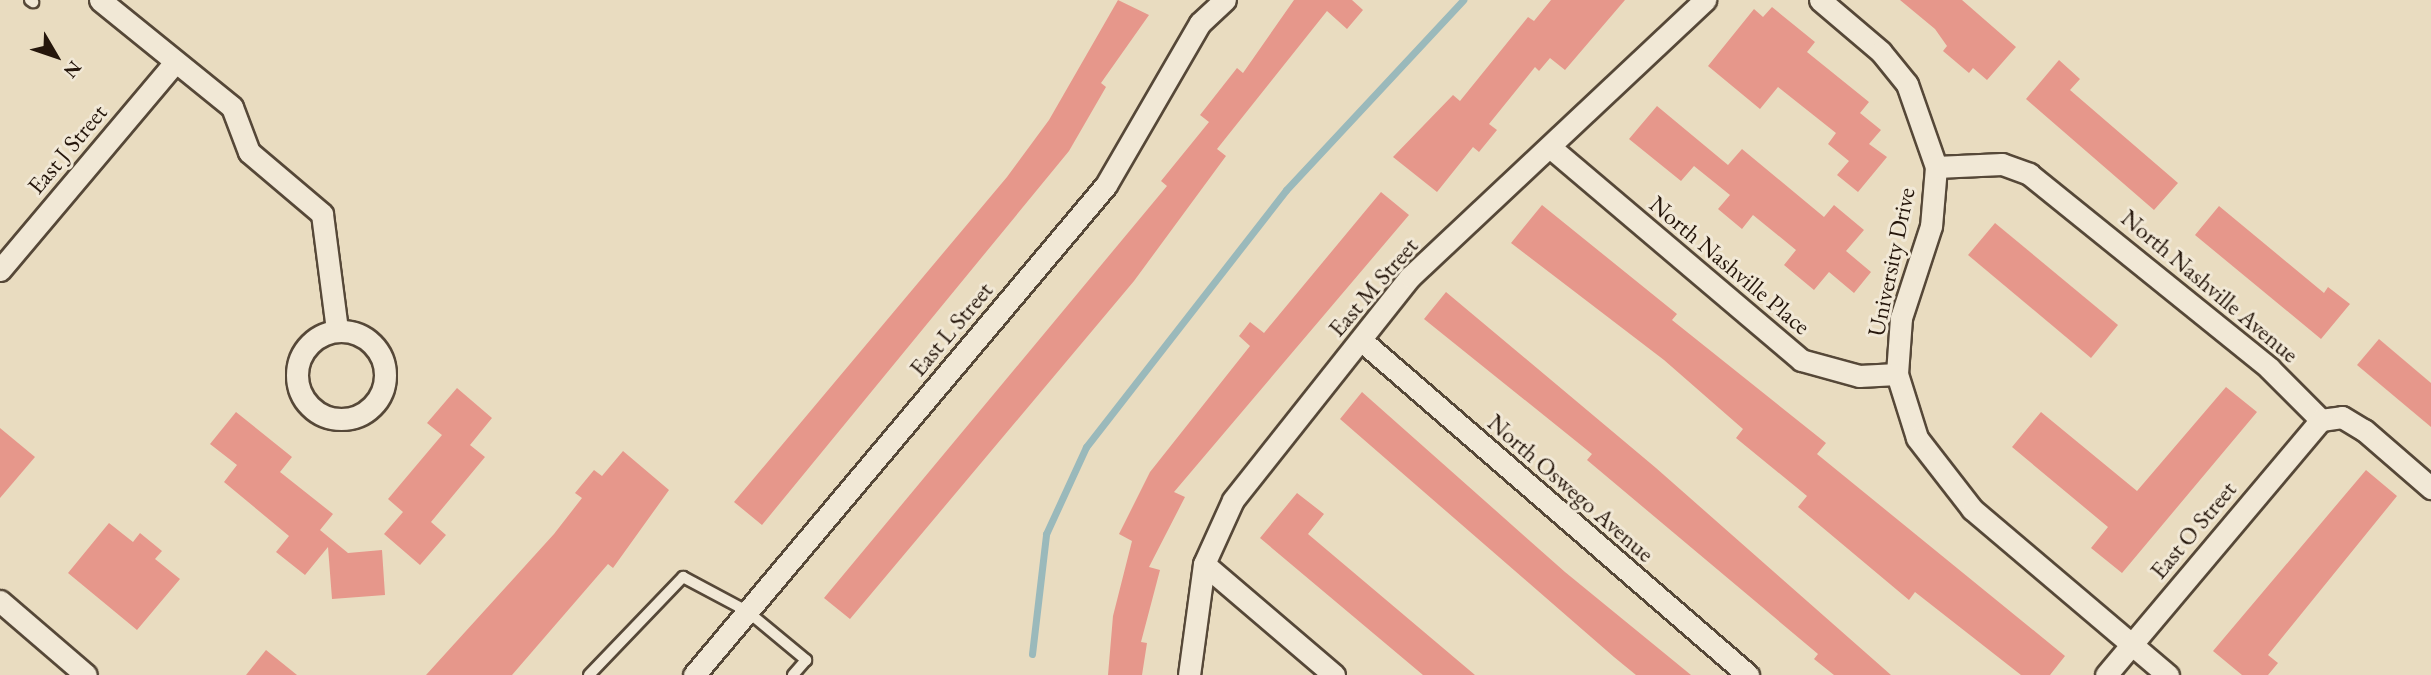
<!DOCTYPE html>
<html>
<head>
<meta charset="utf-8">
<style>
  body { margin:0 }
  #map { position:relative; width:2431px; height:675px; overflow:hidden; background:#e9dcc0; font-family:"EB Garamond",serif }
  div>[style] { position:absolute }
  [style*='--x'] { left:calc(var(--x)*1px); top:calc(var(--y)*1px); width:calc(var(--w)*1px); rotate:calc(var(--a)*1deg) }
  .stream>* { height:7px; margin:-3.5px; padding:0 3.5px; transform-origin:3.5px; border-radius:3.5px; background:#9ab9bb }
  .building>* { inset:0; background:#e6978b }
  .roads { filter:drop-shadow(2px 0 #564838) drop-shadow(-2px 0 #564838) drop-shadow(0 2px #564838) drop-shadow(0 -2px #564838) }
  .service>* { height:10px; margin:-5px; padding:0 5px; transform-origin:5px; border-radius:5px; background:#f1e8d6 }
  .minor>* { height:21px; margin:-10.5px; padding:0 10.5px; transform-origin:10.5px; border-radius:10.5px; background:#f1e8d6 }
  .minor>.ring { margin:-10.5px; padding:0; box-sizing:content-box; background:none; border:21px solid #f1e8d6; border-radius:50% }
  span { translate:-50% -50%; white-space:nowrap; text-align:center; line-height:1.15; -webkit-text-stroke:6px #f1e8d6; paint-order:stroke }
  .street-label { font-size:24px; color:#25160b }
  .north { position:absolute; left:21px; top:21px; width:70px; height:70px; -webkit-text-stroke:5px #f1e8d6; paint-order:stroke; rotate:129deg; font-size:19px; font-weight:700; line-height:28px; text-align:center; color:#25160b }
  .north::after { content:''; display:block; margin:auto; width:24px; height:32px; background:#25160b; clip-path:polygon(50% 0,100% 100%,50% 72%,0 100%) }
</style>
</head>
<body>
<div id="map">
  <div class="stream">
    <div style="--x:1032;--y:654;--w:121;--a:-83.3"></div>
    <div style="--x:1046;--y:534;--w:96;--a:-65.3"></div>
    <div style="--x:1086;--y:447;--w:326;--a:-52.1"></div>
    <div style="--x:1286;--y:190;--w:260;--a:-47"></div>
  </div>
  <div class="building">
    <div style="clip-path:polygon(1118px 0,1149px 15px,1101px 83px,1106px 87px,1069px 151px,762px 525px,734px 502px,1007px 177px,1049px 120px)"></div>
    <div style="clip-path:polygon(1294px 0,1352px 0,1363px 10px,1347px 29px,1327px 11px,1217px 149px,1226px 156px,1134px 281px,850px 619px,824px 598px,1167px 186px,1161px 181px,1209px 122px,1200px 115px,1237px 68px,1243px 73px)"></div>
    <div style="clip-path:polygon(1551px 0,1625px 0,1565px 70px,1550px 58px,1539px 71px,1535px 67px,1489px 124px,1497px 130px,1479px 152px,1473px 147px,1437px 192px,1393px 157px,1453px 95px,1460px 101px,1528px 17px,1534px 21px)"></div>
    <div style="clip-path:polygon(1900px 0,1962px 0,2016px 47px,1987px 80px,1973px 68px,1969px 73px,1943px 51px,1947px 46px,1935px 29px)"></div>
    <div style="clip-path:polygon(1772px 7px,1815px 42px,1807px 52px,1869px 102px,1860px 113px,1881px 130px,1869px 144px,1887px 157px,1858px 192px,1837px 175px,1849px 161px,1828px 144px,1836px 133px,1778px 87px,1760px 109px,1708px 66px,1754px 9px,1763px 17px)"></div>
    <div style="clip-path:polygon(2059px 60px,2080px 79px,2070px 90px,2178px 183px,2154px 210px,2026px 99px)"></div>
    <div style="clip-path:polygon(1657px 106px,1728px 165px,1742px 149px,1824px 217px,1834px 205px,1864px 230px,1846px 251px,1871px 272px,1854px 293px,1829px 272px,1814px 290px,1784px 265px,1796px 250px,1753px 215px,1742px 229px,1718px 209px,1730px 195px,1694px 166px,1681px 181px,1629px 139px)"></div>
    <div style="clip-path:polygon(1381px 192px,1409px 215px,1174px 492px,1185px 497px,1149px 567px,1160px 570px,1141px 642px,1147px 643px,1142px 675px,1108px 675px,1113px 616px,1132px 541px,1119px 534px,1150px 472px,1250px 346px,1239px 336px,1250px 322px,1264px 333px)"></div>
    <div style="clip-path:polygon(1542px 205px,1677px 314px,1672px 320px,1826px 443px,1817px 454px,2065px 656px,2050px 675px,2021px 675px,1915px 592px,1909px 600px,1798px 507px,1807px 496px,1736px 438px,1743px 429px,1664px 360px,1511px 243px)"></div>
    <div style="clip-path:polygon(2219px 206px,2324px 293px,2328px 287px,2350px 304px,2321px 339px,2195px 235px)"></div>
    <div style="clip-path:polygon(1995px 223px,2118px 325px,2091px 358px,1968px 255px)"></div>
    <div style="clip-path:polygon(1446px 292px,1656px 468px,1891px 675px,1834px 675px,1814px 659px,1818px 654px,1587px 460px,1592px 454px,1424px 319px)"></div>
    <div style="clip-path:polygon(2379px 339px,2431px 383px,2431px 427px,2357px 365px)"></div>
    <div style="clip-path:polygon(2226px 387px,2257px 412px,2122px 573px,2091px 548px,2108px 527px,2012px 447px,2041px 412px,2137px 491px)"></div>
    <div style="clip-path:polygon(457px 388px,492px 418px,470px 445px,485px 457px,431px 522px,446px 535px,420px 565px,384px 534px,403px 512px,388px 499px,442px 435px,427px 423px)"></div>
    <div style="clip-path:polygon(1362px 392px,1565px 572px,1691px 675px,1636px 675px,1614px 657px,1340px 419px)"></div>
    <div style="clip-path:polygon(236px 412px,292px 457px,280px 472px,333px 514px,320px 530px,348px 553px,382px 550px,385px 595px,332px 599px,328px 547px,305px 575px,276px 552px,289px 536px,224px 482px,237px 465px,210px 444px)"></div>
    <div style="clip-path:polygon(0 428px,35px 457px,0 498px)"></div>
    <div style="clip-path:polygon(623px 451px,669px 490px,613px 568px,608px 564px,512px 675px,426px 675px,554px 534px,582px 498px,575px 493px,594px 470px,602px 476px)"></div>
    <div style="clip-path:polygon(2366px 470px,2397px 496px,2268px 655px,2278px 663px,2268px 675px,2242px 675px,2213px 651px)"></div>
    <div style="clip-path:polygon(1297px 493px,1324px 514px,1308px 534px,1475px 675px,1423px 675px,1260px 538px)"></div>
    <div style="clip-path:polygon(109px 523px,133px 542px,140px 533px,162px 551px,155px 559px,180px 579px,137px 630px,68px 573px)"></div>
    <div style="clip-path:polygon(266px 650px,297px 675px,246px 675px)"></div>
  </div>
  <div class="roads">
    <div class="service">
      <div style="--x:30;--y:0;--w:4;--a:34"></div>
      <div style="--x:589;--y:675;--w:136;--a:-46.2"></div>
      <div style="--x:683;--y:577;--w:72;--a:28"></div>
      <div style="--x:747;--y:611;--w:77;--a:39.7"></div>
      <div style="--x:806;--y:660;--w:20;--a:131"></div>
    </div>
    <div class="minor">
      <div style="--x:100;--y:0;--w:170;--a:39"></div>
      <div style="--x:232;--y:107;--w:48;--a:69.3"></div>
      <div style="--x:249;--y:152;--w:96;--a:40.3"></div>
      <div style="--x:322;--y:214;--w:117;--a:82.6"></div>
      <div style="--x:1820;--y:0;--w:80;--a:40.4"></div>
      <div style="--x:1881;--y:52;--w:41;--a:50.9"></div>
      <div style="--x:1907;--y:84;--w:88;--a:70.7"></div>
      <div style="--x:1936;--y:167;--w:59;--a:94.8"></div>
      <div style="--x:1931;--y:226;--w:97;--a:108.1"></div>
      <div style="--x:1901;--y:318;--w:56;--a:94.1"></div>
      <div style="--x:1897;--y:374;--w:67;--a:72.6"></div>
      <div style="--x:1917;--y:438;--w:90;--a:52.2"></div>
      <div style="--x:1972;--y:509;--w:257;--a:40.3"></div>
      <div style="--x:1550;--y:147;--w:329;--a:40.3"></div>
      <div style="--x:1801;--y:360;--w:60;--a:15.4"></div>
      <div style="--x:1859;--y:376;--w:38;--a:-3"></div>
      <div style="--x:1936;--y:167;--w:66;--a:-2.6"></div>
      <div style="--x:2002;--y:164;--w:29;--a:20"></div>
      <div style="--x:2029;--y:174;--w:309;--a:38.9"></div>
      <div style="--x:2269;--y:368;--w:74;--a:45"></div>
      <div style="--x:2321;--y:420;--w:21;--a:-8"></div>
      <div style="--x:2342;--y:417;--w:26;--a:31"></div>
      <div style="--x:2364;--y:430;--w:89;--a:40.9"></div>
      <div style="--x:0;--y:270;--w:272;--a:-49.9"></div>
      <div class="ring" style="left:297px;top:331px;width:67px;height:67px"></div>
      <div style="--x:1361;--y:340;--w:512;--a:40.88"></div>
      <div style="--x:1204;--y:564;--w:171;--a:40.5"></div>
      <div style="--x:0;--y:601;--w:113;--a:40.7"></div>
      <div style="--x:694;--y:675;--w:640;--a:-49.94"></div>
      <div style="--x:1106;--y:185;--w:187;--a:-59.9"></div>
      <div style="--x:1200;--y:23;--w:34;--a:-43"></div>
      <div style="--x:1189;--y:675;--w:112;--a:-82.3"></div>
      <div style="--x:1204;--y:564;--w:70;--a:-65.6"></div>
      <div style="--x:1233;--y:500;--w:285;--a:-51.6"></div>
      <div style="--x:1410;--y:277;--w:405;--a:-43.2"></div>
      <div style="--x:2106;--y:675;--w:334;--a:-49.9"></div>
    </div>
  </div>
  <div class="street-label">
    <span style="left:67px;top:149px;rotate:-50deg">East J Street</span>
    <span style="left:1891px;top:262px;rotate:-78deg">University Drive</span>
    <span style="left:1730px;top:265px;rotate:40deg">North Nashville Place</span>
    <span style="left:2210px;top:286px;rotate:40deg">North Nashville Avenue</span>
    <span style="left:1373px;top:287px;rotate:-49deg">East M Street</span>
    <span style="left:951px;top:329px;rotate:-50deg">East L Street</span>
    <span style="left:1571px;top:488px;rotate:41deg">North Oswego Avenue</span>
    <span style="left:2193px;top:530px;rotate:-50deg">East O Street</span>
  </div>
  <div class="north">N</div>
</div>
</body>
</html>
